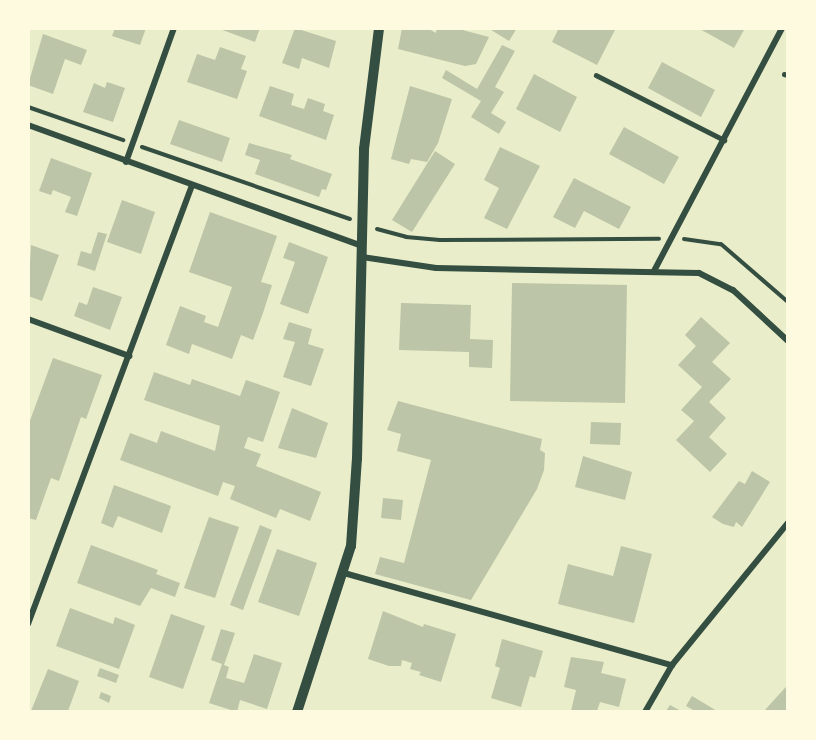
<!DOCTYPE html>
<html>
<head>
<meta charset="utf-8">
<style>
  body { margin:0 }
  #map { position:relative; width:816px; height:740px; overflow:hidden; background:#e9edc9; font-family:Signika,sans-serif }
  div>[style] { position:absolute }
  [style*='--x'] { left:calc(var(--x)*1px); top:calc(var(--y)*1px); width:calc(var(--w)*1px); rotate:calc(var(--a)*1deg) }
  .building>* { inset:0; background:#bcc5a7 }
  .path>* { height:4px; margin:-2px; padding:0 2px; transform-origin:2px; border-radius:2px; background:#344e41 }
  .service>* { height:4.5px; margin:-2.25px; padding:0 2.25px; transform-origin:2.25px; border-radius:2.25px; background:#344e41 }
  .minor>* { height:6px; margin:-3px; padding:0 3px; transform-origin:3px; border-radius:3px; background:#344e41 }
  .tertiary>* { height:10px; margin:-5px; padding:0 5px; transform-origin:5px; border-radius:5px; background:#344e41 }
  span { translate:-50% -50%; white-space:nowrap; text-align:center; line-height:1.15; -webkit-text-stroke:4.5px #fefae0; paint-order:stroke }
  .frame { position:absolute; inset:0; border:30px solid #fefae0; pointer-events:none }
</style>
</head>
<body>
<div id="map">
  <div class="building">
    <div style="clip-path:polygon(115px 28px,146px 28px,140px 45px,112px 36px)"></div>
    <div style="clip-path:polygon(217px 28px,260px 28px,255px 42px)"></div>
    <div style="clip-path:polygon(295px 28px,336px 41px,329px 68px,302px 58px,299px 69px,282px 63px)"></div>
    <div style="clip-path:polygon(402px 28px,427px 28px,436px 33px,437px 28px,455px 28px,489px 37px,476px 64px,465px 66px,398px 49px)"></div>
    <div style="clip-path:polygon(488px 28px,517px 28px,509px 41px)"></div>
    <div style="clip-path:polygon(559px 28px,616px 28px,597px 65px,552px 42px)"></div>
    <div style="clip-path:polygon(698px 28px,745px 28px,734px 48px)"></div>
    <div style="clip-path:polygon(43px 34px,87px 50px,81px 65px,65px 59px,53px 94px,28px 85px)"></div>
    <div style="clip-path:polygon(502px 45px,515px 51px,495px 87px,504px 92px,491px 113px,506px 122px,499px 134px,471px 117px,481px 101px,442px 78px,446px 70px,477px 89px)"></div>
    <div style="clip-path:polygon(220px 47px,246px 56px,241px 69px,247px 71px,237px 99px,187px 82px,197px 54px,215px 60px)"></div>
    <div style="clip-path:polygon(662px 62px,715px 90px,701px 117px,648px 88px)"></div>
    <div style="clip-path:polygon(534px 74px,577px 97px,560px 132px,516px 109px)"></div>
    <div style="clip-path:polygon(107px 82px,125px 88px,113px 122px,83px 112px,94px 83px,105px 88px)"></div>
    <div style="clip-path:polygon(270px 86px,294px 94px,291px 105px,304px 109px,308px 98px,325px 104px,323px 111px,334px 115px,326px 140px,259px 116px)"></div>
    <div style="clip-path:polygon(410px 86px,452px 99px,438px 143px,427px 162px,411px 159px,409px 164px,391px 159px)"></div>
    <div style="clip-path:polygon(179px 120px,230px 138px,222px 162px,170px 144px)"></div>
    <div style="clip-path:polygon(624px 127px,679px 157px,664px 184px,609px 154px)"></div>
    <div style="clip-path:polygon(249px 143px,292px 155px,290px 159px,332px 174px,326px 190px,322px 189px,319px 197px,255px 174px,260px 160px,245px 155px)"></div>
    <div style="clip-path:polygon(500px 147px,540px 166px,507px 229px,484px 218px,499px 188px,484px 180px)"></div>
    <div style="clip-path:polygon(435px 151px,455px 164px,412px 232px,392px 220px)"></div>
    <div style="clip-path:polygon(51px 158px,92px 173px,77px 216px,65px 212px,71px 197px,53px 190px,51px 195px,39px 191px)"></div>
    <div style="clip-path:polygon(574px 178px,631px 207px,619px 229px,584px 211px,575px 228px,553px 217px)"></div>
    <div style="clip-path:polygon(122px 200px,155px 212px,141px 254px,107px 242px)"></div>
    <div style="clip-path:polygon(210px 212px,277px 236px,261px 282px,272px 285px,263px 313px,253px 340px,241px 335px,232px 359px,192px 344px,189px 354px,166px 345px,180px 306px,206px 316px,204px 322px,218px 327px,232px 287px,189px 272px)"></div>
    <div style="clip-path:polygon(98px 232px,107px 234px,95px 271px,77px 265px,81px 251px,91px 254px)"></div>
    <div style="clip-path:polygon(289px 242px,328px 257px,308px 314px,280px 304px,295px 262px,283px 258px)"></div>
    <div style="clip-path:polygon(31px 245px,59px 255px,42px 301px,28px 296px)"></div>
    <div style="clip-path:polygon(512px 283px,627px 285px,625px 403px,510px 401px)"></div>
    <div style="clip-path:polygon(93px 287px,122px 297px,110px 330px,74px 316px,79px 302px,87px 305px)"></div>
    <div style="clip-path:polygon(401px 303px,471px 305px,470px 339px,493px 340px,492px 368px,469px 367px,469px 352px,399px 350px)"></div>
    <div style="clip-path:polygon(701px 317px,730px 343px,712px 362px,731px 379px,709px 402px,726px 418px,709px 437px,727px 454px,710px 472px,676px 440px,694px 421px,681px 410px,702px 387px,678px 365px,696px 346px,685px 335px)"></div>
    <div style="clip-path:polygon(289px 322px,312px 329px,308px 344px,324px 349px,311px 386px,283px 377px,295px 342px,283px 339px)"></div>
    <div style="clip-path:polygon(53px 358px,102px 375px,86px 419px,81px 417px,59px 481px,51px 478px,36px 520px,28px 518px,28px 426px)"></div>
    <div style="clip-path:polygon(154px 372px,190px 385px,192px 379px,240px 396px,246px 380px,280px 392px,263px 442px,248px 437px,244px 448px,261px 454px,256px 466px,321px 492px,310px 521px,280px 509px,276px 518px,230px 499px,235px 486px,223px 482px,218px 496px,120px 460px,130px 433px,157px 443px,161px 431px,215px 451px,220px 426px,144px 400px)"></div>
    <div style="clip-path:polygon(398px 401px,542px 439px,540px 450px,545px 453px,544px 470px,537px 489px,471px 600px,375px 574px,380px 557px,404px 563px,431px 460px,397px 451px,401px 434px,387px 430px)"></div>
    <div style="clip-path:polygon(292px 408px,328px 423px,316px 458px,278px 448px)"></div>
    <div style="clip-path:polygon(591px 422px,621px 423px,620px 445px,590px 444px)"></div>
    <div style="clip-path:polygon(583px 456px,632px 472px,625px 500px,575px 487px)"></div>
    <div style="clip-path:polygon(752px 471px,770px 482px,742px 527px,736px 522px,734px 527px,723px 524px,712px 517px,739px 481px,745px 484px)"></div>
    <div style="clip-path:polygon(114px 485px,171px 506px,162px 533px,118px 516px,113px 528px,101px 523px)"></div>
    <div style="clip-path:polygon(383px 498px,403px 500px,401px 520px,381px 518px)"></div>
    <div style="clip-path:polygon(209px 517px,239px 527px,215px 598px,184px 588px)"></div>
    <div style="clip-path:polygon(260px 525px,272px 530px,243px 610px,230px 605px)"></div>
    <div style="clip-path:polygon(91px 545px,158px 570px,156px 574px,180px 583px,175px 597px,151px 588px,140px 606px,77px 583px)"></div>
    <div style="clip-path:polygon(621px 546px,652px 554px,634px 623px,558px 604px,568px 564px,613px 576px)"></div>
    <div style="clip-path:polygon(277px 549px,317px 563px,299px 616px,258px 602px)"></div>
    <div style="clip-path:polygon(70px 608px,113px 624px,115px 617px,135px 625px,119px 669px,56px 646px)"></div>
    <div style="clip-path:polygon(383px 611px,423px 627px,424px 624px,456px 634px,441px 682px,419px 675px,421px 672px,410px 669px,412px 663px,402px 660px,401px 666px,389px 666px,368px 659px)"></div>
    <div style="clip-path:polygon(171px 614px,205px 626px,183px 689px,149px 677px)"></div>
    <div style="clip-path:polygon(221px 629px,235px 633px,224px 665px,229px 667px,226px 678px,244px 683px,254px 654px,282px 663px,267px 709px,240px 700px,237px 712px,209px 703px,222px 664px,211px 660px)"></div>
    <div style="clip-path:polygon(502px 639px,543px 651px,535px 678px,530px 676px,521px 707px,491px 698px,500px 668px,495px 666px)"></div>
    <div style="clip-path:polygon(571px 657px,604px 662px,601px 673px,626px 679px,619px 707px,600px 702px,597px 711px,571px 711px,576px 690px,564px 687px)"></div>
    <div style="clip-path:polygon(100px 668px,119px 675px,116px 683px,97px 676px)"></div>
    <div style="clip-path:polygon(48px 669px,79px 681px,68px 711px,31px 711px)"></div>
    <div style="clip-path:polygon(788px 685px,788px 711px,764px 711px,784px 689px)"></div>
    <div style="clip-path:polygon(101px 692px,111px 696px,109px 703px,99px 698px)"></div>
    <div style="clip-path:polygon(692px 696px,717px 711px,695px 711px,686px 706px)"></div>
    <div style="clip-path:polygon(670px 705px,681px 711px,666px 711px)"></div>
  </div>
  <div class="path">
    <div style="--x:28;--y:107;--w:101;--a:19.2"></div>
    <div style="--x:142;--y:147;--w:220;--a:19.1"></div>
    <div style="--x:377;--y:229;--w:30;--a:15"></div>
    <div style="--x:406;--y:237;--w:34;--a:5"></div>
    <div style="--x:440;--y:240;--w:219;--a:-0.3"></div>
    <div style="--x:684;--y:239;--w:37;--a:8"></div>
    <div style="--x:721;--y:244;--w:89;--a:40.9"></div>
  </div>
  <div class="service">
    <div style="--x:784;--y:74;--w:4;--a:14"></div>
    <div style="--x:596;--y:75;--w:144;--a:26.9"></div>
  </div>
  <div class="minor">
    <div style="--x:28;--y:125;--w:355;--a:19.9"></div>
    <div style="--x:126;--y:162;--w:142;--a:-70.3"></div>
    <div style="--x:362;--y:257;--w:75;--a:8.5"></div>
    <div style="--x:436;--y:268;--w:263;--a:1.1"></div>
    <div style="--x:699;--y:273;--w:38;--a:27"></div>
    <div style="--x:733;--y:290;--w:75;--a:42.8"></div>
    <div style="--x:654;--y:271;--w:275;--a:-62.2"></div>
    <div style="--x:28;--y:319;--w:108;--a:20.1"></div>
    <div style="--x:344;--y:573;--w:341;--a:15.7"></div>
    <div style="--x:28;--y:624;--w:468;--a:-69.5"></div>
    <div style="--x:645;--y:712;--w:54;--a:-60.1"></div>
    <div style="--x:672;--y:665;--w:183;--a:-50.8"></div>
  </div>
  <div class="tertiary">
    <div style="--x:297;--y:712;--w:175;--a:-72"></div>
    <div style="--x:351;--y:546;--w:87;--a:-86.1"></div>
    <div style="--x:357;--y:459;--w:310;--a:-88.7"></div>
    <div style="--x:364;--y:149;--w:122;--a:-82.9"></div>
  </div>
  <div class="frame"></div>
</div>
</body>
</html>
